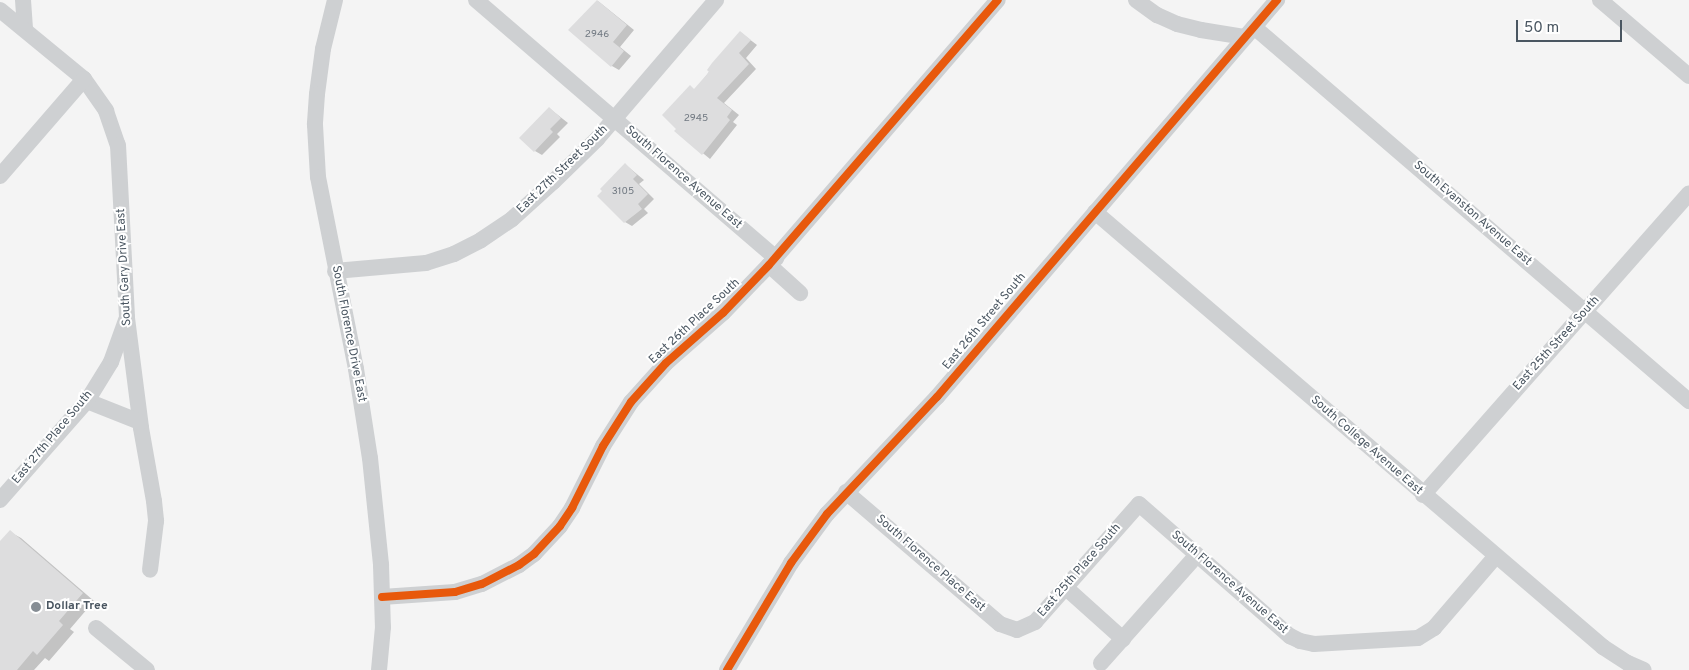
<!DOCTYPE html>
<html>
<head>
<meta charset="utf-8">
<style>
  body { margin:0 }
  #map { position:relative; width:1689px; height:670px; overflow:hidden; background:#f4f4f4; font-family:Overpass,sans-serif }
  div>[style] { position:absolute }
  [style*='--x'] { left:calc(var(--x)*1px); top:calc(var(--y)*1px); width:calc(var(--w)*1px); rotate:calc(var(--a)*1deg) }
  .shadow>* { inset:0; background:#0003 }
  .building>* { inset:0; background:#ddddde }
  .minor>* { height:16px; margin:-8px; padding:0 8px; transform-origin:8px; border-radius:8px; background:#ced0d2 }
  .cycleway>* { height:8px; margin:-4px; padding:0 4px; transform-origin:4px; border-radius:4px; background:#e8590c }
  .dots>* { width:14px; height:14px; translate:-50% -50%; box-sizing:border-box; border:2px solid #fff; border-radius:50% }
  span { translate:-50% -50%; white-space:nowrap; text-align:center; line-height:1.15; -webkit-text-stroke:4px #fff; paint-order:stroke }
  .number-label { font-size:10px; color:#707881 }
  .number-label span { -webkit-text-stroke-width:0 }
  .street-label { font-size:12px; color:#4a5661 }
  .poi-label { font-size:12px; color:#4a5661; font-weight:700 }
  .left { translate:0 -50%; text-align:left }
  .scale { position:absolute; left:1516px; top:20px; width:106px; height:22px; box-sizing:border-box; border:2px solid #4a5661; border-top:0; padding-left:6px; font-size:15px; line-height:18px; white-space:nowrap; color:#4a5661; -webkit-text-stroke:4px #fff; paint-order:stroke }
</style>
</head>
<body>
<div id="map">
  <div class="shadow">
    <div style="clip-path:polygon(598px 1px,634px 30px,620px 47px,631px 56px,619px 70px,612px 66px)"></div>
    <div style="clip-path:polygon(740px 32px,757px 45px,746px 58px,756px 69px,724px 103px,739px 115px,733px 122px,737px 125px,710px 159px,676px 131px,690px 87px,695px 90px)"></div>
    <div style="clip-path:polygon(549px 108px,568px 123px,557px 134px,560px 137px,542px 155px,535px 151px)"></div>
    <div style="clip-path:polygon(626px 165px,644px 180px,639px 184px,654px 199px,644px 209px,648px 213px,632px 226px,625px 222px)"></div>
    <div style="clip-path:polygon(10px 532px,21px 538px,94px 601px,70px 629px,74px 632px,49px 661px,45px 658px,34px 670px,5px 670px,0 666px,0 543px)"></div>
  </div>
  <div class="building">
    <div style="clip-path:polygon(597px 0,627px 25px,613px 42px,624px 51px,611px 67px,568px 30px)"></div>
    <div style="clip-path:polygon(740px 31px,751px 40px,739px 53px,749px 64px,717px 98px,732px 110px,727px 117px,730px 120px,702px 155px,674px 131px,676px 129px,662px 115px,690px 85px,694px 89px,709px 72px,707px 70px,712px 63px)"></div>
    <div style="clip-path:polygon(549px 107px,561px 118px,550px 129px,553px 132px,534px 152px,519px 138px)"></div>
    <div style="clip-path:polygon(625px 163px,637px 175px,633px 179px,648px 194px,638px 204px,642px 209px,624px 223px,597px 196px,602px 191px,600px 189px)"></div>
    <div style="clip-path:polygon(10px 530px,83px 593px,59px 621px,63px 625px,37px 655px,33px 651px,17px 670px,0 670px,0 541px)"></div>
  </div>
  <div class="minor">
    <div style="--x:23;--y:0;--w:29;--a:86"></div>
    <div style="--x:335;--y:0;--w:50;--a:103.8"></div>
    <div style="--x:323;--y:49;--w:45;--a:97.6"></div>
    <div style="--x:317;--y:94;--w:31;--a:94"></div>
    <div style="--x:315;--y:125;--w:52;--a:86.7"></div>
    <div style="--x:318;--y:177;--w:196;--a:78.8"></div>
    <div style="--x:356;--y:369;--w:90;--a:81.1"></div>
    <div style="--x:370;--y:458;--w:108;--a:84.1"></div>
    <div style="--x:381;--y:565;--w:62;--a:88.2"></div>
    <div style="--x:383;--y:627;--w:43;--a:95.3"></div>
    <div style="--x:476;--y:0;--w:396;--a:40.7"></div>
    <div style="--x:1136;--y:0;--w:26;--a:36"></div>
    <div style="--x:1157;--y:15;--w:22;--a:24"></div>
    <div style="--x:1177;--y:24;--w:25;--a:14"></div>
    <div style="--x:1201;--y:30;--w:45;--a:9"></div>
    <div style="--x:1600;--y:0;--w:117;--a:40.5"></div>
    <div style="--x:0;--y:10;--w:109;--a:39.4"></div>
    <div style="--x:84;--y:79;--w:39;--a:55"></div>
    <div style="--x:106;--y:111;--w:36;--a:71"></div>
    <div style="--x:118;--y:145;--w:173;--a:87"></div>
    <div style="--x:127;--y:318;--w:111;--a:82.7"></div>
    <div style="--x:141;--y:428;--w:74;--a:79.9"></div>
    <div style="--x:154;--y:501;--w:20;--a:84"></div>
    <div style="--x:156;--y:521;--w:49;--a:97"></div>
    <div style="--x:1254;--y:27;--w:574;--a:40.69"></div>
    <div style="--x:0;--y:176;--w:128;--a:-49.1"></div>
    <div style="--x:1095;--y:212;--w:669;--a:40.57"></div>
    <div style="--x:1603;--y:647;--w:30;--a:33"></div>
    <div style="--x:1628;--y:663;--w:17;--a:24"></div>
    <div style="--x:769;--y:265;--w:42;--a:42.1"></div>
    <div style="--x:335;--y:271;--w:91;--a:-5"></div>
    <div style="--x:426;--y:263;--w:29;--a:-18"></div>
    <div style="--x:454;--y:254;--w:30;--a:-27"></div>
    <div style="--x:481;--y:240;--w:37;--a:-34"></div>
    <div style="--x:512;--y:219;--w:55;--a:-42.1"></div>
    <div style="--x:553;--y:182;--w:62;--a:-44.3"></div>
    <div style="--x:597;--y:139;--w:183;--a:-49.4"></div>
    <div style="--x:87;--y:401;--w:57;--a:21.6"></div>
    <div style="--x:846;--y:492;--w:203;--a:40.6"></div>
    <div style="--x:1000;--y:624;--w:18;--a:19"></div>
    <div style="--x:1017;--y:630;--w:20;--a:-24"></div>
    <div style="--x:1035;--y:622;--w:157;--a:-48.6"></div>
    <div style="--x:1139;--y:504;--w:201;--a:41.2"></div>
    <div style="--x:1290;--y:636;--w:11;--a:27"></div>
    <div style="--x:1300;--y:641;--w:14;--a:12"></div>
    <div style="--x:1314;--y:644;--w:104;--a:-3.3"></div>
    <div style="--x:1418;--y:638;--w:19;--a:-32"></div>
    <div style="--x:1434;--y:628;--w:94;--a:-49.3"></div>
    <div style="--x:1423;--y:495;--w:402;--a:-48.6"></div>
    <div style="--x:0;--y:500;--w:132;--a:-48.7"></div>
    <div style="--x:87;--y:401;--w:46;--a:-58.4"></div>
    <div style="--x:111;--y:362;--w:45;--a:-70.3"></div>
    <div style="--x:1065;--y:587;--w:78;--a:41.9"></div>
    <div style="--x:382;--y:597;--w:73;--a:-3.9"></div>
    <div style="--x:455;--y:592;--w:28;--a:-17"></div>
    <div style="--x:482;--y:584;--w:42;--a:-27.2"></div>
    <div style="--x:519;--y:565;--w:19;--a:-36"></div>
    <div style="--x:534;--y:554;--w:38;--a:-47"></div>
    <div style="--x:560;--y:526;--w:22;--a:-56"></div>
    <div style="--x:572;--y:508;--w:69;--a:-63.4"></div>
    <div style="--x:603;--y:446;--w:52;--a:-57.5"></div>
    <div style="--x:631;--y:402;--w:52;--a:-48.1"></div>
    <div style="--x:666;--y:363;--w:76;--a:-41.3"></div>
    <div style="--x:723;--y:313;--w:66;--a:-46.2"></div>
    <div style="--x:769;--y:265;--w:350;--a:-49.2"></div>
    <div style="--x:96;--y:628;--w:66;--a:39.5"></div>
    <div style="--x:1101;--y:663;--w:144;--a:-48.4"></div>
    <div style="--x:727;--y:670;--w:125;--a:-59.1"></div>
    <div style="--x:791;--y:563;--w:61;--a:-53.7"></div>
    <div style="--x:827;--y:514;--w:161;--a:-46.8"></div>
    <div style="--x:937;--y:397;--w:523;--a:-49.42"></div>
  </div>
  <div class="cycleway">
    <div style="--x:382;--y:597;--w:73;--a:-3.9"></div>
    <div style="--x:455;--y:592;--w:28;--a:-17"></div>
    <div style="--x:482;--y:584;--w:42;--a:-27.2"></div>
    <div style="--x:519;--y:565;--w:19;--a:-36"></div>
    <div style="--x:534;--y:554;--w:38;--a:-47"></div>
    <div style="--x:560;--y:526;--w:22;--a:-56"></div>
    <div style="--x:572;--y:508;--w:69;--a:-63.4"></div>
    <div style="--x:603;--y:446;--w:52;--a:-57.5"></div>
    <div style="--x:631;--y:402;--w:52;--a:-48.1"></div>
    <div style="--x:666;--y:363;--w:76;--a:-41.3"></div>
    <div style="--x:723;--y:313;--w:66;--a:-46.2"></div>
    <div style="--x:769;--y:265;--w:350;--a:-49.2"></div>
    <div style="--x:727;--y:670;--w:125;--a:-59.1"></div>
    <div style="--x:791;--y:563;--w:61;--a:-53.7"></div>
    <div style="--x:827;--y:514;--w:161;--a:-46.8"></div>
    <div style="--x:937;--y:397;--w:523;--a:-49.42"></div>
  </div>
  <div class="dots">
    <div style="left:36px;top:607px;background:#868d94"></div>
  </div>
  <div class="number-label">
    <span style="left:597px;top:35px">2946</span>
    <span style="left:696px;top:119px">2945</span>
    <span style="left:623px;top:192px">3105</span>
  </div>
  <div class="street-label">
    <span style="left:563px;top:170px;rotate:-44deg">East 27th Street South</span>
    <span style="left:683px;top:178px;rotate:41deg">South Florence Avenue East</span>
    <span style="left:1472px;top:214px;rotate:41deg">South Evanston Avenue East</span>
    <span style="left:125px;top:267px;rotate:-93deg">South Gary Drive East</span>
    <span style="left:695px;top:322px;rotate:-43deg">East 26th Place South</span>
    <span style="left:985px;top:322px;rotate:-50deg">East 26th Street South</span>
    <span style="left:348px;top:334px;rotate:79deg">South Florence Drive East</span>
    <span style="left:1557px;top:344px;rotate:-48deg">East 25th Street South</span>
    <span style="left:53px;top:438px;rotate:-50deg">East 27th Place South</span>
    <span style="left:1366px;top:446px;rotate:41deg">South College Avenue East</span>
    <span style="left:930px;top:564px;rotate:41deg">South Florence Place East</span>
    <span style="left:1080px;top:571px;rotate:-49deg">East 25th Place South</span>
    <span style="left:1229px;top:583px;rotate:41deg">South Florence Avenue East</span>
  </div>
  <div class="poi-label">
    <span class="left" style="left:46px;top:607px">Dollar Tree</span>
  </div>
  <div class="scale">50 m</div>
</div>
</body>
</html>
